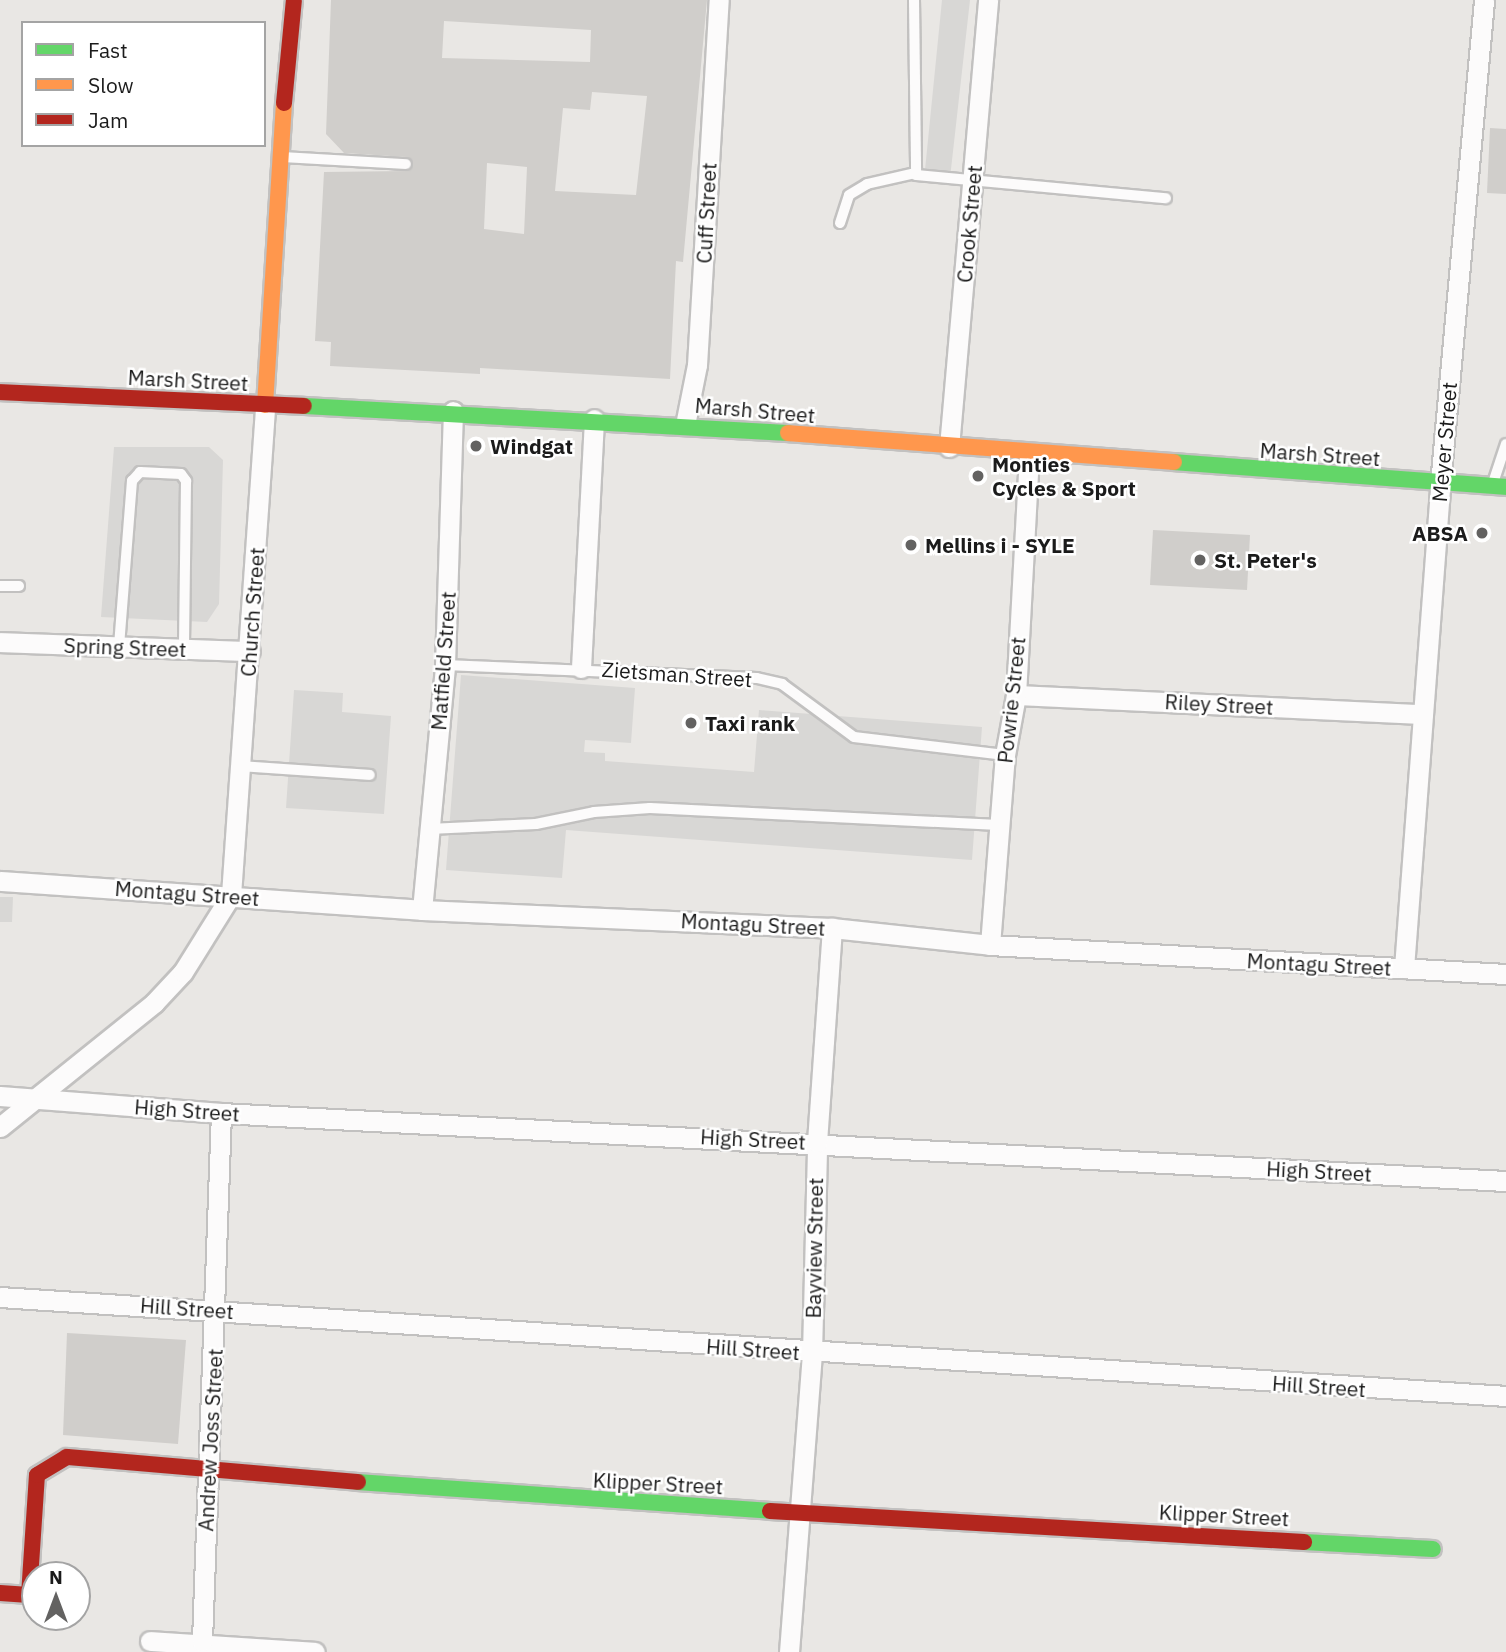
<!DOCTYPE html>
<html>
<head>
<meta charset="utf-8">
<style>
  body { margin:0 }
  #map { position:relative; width:1506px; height:1652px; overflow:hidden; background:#e9e7e4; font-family:"IBM Plex Sans",sans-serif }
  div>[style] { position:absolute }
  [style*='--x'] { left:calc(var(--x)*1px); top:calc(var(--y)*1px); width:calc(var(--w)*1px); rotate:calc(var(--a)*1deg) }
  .residential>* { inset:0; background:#d8d7d5 }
  .building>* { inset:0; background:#d0cecb }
  .roads { filter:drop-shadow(2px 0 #c2c1c0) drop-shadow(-2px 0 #c2c1c0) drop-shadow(0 2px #c2c1c0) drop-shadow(0 -2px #c2c1c0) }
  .lane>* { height:10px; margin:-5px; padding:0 5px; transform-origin:5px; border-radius:5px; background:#fcfbfb }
  .street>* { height:19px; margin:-9.5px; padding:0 9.5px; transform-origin:9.5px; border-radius:9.5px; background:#fcfbfb }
  .fast>* { height:16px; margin:-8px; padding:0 8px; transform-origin:8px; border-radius:8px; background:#63d668 }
  .slow>* { height:16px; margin:-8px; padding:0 8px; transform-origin:8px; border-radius:8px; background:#ff974d }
  .jam>* { height:16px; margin:-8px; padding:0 8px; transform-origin:8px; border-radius:8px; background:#b3261e }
  .dots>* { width:19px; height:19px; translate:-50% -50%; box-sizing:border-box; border:4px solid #fff; border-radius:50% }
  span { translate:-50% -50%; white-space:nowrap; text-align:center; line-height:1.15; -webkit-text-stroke:5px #fff; paint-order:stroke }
  .street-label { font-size:21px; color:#1b1b1b }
  .poi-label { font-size:21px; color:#1b1b1b; font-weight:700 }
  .left { translate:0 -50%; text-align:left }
  .right { translate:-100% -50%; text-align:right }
  .legend { position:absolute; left:21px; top:21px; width:245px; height:126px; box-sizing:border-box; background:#fff; border:2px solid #a4a4a4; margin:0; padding:9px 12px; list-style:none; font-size:21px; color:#1b1b1b }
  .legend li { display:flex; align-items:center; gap:14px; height:35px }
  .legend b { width:35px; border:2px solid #a4a4a4 }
  .north { position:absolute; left:21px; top:1561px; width:70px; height:70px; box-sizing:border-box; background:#fff; border:2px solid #a4a4a4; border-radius:50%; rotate:0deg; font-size:19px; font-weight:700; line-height:28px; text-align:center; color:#1b1b1b }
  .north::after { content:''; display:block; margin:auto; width:24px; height:32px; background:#636261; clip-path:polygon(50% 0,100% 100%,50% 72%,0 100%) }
</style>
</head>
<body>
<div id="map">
  <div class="residential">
    <div style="clip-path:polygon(942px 0,970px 0,950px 178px,925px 170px)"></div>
    <div style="clip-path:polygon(114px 447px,209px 447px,223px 460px,219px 604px,207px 622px,101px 617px)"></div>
    <div style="clip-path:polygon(461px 675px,635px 688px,631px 743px,585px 740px,584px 752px,605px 753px,605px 761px,754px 772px,759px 710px,982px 727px,972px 860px,566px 830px,562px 878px,446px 870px)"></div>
    <div style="clip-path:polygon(294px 690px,343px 693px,342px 712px,391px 716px,384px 814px,286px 808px)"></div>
    <div style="clip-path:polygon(0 897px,13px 897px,12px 922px,0 922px)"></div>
  </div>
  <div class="building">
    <div style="clip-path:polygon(evenodd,331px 0,707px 0,683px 262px,676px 261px,670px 379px,480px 368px,480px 374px,330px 366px,331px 342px,315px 341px,324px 172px,406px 171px,413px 164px,406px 157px,344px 153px,326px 134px,331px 0,444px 21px,591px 30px,590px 62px,442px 58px,444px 21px,331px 0,592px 92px,647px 96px,636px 195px,555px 191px,563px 108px,590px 110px,592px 92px,331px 0,487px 163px,527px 167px,524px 234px,484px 229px,487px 163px)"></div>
    <div style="clip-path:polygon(1490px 128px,1506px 129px,1506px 194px,1487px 193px)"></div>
    <div style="clip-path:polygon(1153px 530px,1250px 535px,1247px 590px,1150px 585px)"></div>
    <div style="clip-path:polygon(67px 1333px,186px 1340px,178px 1444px,63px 1435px)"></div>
  </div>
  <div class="roads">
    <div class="lane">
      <div style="--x:914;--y:0;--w:175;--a:89.3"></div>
      <div style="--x:916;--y:175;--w:251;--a:5.3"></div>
      <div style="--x:283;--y:157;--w:123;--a:3.3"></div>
      <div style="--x:840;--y:223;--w:29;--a:-72"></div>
      <div style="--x:849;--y:195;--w:21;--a:-31"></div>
      <div style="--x:867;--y:184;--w:49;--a:-12.9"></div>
      <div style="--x:1493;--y:483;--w:41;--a:-71.6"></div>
      <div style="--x:0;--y:586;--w:19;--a:0"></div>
      <div style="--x:119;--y:646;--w:166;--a:-85.5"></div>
      <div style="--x:132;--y:481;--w:12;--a:-48"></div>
      <div style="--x:140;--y:472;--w:41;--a:2.8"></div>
      <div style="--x:181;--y:474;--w:9;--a:54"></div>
      <div style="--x:186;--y:481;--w:168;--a:90.7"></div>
      <div style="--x:445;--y:665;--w:312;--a:2.4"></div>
      <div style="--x:757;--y:678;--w:26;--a:13"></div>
      <div style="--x:782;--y:684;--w:89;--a:36.4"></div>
      <div style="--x:854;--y:737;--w:152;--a:6.8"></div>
      <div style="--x:241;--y:766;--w:129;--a:4"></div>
      <div style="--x:429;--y:829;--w:107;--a:-2.7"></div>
      <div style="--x:536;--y:824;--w:59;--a:-11.7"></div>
      <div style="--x:594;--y:812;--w:56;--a:-4.1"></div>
      <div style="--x:650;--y:808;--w:349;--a:2.8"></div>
    </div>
    <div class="street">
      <div style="--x:685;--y:425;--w:61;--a:-78.7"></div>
      <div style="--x:697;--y:365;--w:366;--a:-86.6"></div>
      <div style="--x:949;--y:447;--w:449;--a:-85"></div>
      <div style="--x:0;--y:642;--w:250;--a:2.1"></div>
      <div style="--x:581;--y:668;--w:249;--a:-87"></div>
      <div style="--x:1016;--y:695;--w:407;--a:2.7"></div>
      <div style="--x:0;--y:881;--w:423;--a:3.9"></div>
      <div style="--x:422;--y:910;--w:410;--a:2.5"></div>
      <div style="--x:832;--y:928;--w:159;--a:6.1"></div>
      <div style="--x:990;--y:945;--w:517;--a:3.22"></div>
      <div style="--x:422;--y:910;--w:246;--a:-84.6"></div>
      <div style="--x:445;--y:665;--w:254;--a:-88.2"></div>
      <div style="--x:990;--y:945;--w:191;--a:-85.5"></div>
      <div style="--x:1005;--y:755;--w:61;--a:-79.6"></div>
      <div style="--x:1016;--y:695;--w:240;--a:-86.9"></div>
      <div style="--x:1404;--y:968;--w:485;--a:-85.7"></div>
      <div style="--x:1440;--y:484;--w:486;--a:-84.8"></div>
      <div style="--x:0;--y:1096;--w:222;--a:4.4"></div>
      <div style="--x:221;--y:1113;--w:1287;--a:3.03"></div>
      <div style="--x:0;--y:1127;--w:198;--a:-38.8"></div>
      <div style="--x:154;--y:1003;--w:42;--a:-46.9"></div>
      <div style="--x:183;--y:972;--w:91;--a:-58.1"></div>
      <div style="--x:231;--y:895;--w:491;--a:-86"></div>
      <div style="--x:0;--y:1297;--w:1509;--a:3.76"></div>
      <div style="--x:150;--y:1641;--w:165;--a:3.8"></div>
      <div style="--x:202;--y:1641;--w:528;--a:-87.94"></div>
      <div style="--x:789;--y:1652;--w:299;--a:-85.6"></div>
      <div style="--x:812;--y:1354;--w:212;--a:-88.6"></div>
      <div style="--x:817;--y:1142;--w:215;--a:-86"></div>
    </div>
    <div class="fast">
      <div style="--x:304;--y:406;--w:485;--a:3.2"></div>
      <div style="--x:1174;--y:462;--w:333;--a:4.3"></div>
      <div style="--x:358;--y:1482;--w:413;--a:4"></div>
      <div style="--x:1304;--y:1542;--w:129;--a:3.1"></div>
    </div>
    <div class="slow">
      <div style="--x:265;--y:405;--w:303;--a:-86.4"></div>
      <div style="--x:788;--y:433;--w:387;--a:4.3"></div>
    </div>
    <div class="jam">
      <div style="--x:284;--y:103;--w:103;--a:-84.5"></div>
      <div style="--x:0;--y:392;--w:304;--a:2.6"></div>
      <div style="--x:770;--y:1511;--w:535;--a:3.32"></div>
      <div style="--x:0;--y:1593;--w:29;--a:4"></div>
      <div style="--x:29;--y:1595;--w:120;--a:-86.2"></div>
      <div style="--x:37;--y:1475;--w:35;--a:-31"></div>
      <div style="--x:67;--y:1457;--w:292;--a:4.9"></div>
    </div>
  </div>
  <div class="dots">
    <div style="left:476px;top:446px;background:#636261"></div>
    <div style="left:978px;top:476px;background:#636261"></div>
    <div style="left:1482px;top:533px;background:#636261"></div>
    <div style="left:911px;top:545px;background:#636261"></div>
    <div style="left:1200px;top:560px;background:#636261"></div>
    <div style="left:691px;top:723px;background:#636261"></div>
  </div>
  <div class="street-label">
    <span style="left:706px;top:213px;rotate:-87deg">Cuff Street</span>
    <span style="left:969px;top:224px;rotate:-85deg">Crook Street</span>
    <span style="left:188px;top:380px;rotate:3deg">Marsh Street</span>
    <span style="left:755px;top:410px;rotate:5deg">Marsh Street</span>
    <span style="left:1444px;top:442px;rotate:-85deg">Meyer Street</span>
    <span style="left:1320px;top:454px;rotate:4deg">Marsh Street</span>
    <span style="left:252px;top:612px;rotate:-86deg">Church Street</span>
    <span style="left:125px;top:647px;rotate:2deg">Spring Street</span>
    <span style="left:443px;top:661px;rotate:-86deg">Matfield Street</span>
    <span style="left:677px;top:674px;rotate:4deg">Zietsman Street</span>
    <span style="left:1011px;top:700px;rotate:-84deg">Powrie Street</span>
    <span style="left:1219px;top:704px;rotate:3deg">Riley Street</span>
    <span style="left:187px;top:893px;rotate:4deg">Montagu Street</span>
    <span style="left:753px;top:924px;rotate:3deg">Montagu Street</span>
    <span style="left:1319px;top:964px;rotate:3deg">Montagu Street</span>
    <span style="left:187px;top:1110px;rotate:4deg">High Street</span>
    <span style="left:753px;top:1139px;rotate:3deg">High Street</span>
    <span style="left:1319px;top:1171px;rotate:3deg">High Street</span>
    <span style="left:814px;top:1248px;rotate:-89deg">Bayview Street</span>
    <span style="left:187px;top:1308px;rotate:4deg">Hill Street</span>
    <span style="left:753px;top:1349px;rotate:4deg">Hill Street</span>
    <span style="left:1319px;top:1386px;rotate:4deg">Hill Street</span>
    <span style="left:210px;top:1440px;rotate:-87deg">Andrew Joss Street</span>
    <span style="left:658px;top:1483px;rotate:3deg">Klipper Street</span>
    <span style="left:1224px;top:1515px;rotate:3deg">Klipper Street</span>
  </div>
  <div class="poi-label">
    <span class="left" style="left:490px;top:446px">Windgat</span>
    <span class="left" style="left:992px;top:476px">Monties<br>Cycles &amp; Sport</span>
    <span class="right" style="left:1468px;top:533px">ABSA</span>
    <span class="left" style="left:925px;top:545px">Mellins i - SYLE</span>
    <span class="left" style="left:1214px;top:560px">St. Peter's</span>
    <span class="left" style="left:705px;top:723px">Taxi rank</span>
  </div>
  <ul class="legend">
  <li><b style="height:9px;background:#63d668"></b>Fast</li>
  <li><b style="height:9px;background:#ff974d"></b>Slow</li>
  <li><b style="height:9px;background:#b3261e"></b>Jam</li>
  </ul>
  <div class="north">N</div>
</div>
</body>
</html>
